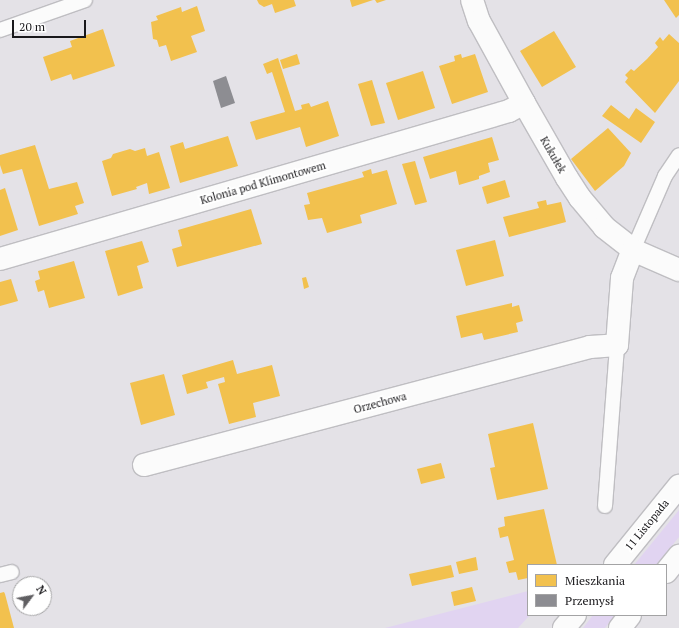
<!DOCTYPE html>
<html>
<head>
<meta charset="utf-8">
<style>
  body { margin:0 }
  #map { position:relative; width:679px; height:628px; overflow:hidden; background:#e4e2e7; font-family:"PT Serif",serif }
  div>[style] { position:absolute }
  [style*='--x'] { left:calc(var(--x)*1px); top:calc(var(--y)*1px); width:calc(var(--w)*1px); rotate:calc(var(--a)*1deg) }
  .green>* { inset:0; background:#e1d4f1 }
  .homes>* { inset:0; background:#f2c14e }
  .industry>* { inset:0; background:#8d8d92 }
  .roads { filter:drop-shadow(1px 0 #bfbec2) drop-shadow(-1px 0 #bfbec2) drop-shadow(0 1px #bfbec2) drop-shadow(0 -1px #bfbec2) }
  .lane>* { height:14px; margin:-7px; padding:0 7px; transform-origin:7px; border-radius:7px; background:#fbfbfb }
  .street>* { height:22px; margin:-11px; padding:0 11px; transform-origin:11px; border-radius:11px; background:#fbfbfb }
  .secondary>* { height:22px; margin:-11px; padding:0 11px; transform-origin:11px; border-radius:11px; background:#fbfbfb }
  span { translate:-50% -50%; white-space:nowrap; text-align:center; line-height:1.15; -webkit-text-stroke:4px #fff; paint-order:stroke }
  .street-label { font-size:11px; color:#19181b }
  .legend { position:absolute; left:527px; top:564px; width:140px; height:52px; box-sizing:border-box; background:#fff; border:1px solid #a3a3a4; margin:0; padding:5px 7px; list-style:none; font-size:12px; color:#19181b }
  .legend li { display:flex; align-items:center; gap:8px; height:20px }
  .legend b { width:20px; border:1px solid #a3a3a4 }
  .north { position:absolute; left:12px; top:576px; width:40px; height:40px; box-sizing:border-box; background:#fff; border:1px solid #a3a3a4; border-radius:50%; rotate:58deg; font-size:11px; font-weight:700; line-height:16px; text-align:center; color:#19181b }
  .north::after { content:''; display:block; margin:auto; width:14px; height:18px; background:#605f62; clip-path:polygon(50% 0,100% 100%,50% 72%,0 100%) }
  .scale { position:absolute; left:12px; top:20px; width:74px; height:18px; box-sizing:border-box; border:2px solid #19181b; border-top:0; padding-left:5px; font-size:12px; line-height:14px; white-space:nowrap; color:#19181b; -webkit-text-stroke:3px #fff; paint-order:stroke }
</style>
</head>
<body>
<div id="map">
  <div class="green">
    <div style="clip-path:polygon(679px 510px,679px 537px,656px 565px,634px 565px)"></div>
    <div style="clip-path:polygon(528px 591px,528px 615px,530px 615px,518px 628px,385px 628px)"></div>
    <div style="clip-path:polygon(593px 615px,615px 615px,605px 628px,583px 628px)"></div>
  </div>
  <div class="homes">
    <div style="clip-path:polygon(257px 0,294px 0,296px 6px,275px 13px,272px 4px,264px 7px,259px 4px)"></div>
    <div style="clip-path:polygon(350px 0,373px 0,352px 7px)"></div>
    <div style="clip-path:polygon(375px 0,386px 0,377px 3px)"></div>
    <div style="clip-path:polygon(664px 0,679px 0,679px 15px,676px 18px)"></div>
    <div style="clip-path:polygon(197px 6px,205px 31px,191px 36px,197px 52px,171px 61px,166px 45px,159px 47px,157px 40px,153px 39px,151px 22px,158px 20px,156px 16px,181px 7px,182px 12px)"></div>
    <div style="clip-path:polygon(103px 29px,115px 66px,73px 80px,71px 74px,51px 81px,43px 57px,72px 47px,70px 41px)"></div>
    <div style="clip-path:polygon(554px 31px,576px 67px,542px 87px,520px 51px)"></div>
    <div style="clip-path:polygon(669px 34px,679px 43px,679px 81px,655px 113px,625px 82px,628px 78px,625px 75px,631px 69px,634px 71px,647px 59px,658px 47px,655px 43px,660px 37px,663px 41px)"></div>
    <div style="clip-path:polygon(297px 54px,300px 64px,283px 69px,280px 60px)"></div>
    <div style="clip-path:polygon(461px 54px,462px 58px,475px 54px,488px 92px,452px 104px,439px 66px,455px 61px,454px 56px)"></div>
    <div style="clip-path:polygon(278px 58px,295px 111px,302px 109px,301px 105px,309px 103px,311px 107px,328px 101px,339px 136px,306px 147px,300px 127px,256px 140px,250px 122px,285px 112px,272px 72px,267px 74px,263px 64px)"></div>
    <div style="clip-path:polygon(423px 71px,435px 108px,398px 120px,386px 83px)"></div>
    <div style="clip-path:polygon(372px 80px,385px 123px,371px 126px,358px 84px)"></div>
    <div style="clip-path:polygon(611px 105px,629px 119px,636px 108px,655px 122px,641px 143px,602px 116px)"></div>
    <div style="clip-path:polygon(608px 128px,631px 153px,624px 166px,595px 191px,571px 159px)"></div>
    <div style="clip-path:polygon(228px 136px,238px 166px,180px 183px,170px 146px,183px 142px,185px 149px)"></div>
    <div style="clip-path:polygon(492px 137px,499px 160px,488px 163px,490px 172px,479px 176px,479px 179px,459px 185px,456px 171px,430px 179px,423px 157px)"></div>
    <div style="clip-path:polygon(35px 145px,49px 189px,77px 182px,84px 203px,75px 206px,78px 214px,39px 226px,22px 169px,3px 174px,0 165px,0 155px)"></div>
    <div style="clip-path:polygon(145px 148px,147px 156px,159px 152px,170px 188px,149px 194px,147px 183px,136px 187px,137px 189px,112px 196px,102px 161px,111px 158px,113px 154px,130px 149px,135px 151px)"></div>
    <div style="clip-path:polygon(415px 161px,427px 202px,415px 205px,402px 164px)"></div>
    <div style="clip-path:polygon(371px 169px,372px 174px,387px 170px,397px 204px,360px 215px,362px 223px,327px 233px,322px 218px,308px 220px,304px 205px,310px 204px,307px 193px,364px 177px,362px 172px)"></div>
    <div style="clip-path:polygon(505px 180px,510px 197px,487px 204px,482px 187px)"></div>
    <div style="clip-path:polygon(5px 188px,18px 230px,0 236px,0 190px)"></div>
    <div style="clip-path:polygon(546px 200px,547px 205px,561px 202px,566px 222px,509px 237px,503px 217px,539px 208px,537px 202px)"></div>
    <div style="clip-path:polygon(251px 209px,262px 244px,177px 267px,172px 249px,182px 246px,178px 230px)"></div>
    <div style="clip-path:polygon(495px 240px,504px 276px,466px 286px,456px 250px)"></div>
    <div style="clip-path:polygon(142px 241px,149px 262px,137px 266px,143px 288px,118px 296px,105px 251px)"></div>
    <div style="clip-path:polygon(74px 261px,85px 298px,49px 308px,44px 290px,38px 292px,35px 281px,40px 279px,38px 271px)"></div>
    <div style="clip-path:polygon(306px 277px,309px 287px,304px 289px,302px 278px)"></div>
    <div style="clip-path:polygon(11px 279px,18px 301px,0 306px,0 282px)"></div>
    <div style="clip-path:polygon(512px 303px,512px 307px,519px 305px,523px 321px,516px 323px,518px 332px,484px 340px,482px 333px,461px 338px,456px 316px)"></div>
    <div style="clip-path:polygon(233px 360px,237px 374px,272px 365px,280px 396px,253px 403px,256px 417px,229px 424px,218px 384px,225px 382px,224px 377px,206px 382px,208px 388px,187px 394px,182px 375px)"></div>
    <div style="clip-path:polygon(164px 374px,175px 415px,141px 425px,130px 383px)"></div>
    <div style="clip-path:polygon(533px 423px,548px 489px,497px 500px,490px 468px,495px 467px,488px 434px)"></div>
    <div style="clip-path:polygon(441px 463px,445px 478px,421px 484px,417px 469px)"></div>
    <div style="clip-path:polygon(544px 509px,557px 565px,528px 565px,528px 578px,518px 580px,516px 572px,509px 573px,506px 562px,514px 560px,508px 536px,500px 538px,498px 528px,505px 526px,504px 517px)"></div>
    <div style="clip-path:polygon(476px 557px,478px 570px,459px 574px,456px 562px)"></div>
    <div style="clip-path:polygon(451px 565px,454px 577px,412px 586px,409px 574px)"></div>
    <div style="clip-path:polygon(472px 587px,476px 601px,454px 606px,451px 592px)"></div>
    <div style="clip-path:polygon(4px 592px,5px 594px,14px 628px,0 628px,0 593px)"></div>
  </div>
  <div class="industry">
    <div style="clip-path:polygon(226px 76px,235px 103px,221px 108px,213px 81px)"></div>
  </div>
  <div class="roads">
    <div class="lane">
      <div style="--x:0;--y:30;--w:90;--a:-19.4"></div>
      <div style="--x:633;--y:250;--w:81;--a:-66.6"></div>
      <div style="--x:665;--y:176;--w:25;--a:-56"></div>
      <div style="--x:605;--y:506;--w:161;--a:-85.7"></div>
      <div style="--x:0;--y:575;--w:12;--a:-14"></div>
    </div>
    <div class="street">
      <div style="--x:472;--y:0;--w:22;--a:72"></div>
      <div style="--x:479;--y:21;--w:94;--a:61.2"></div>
      <div style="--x:524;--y:103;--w:86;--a:60.2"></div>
      <div style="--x:567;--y:178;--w:24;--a:57"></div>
      <div style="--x:580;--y:198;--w:38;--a:50"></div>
      <div style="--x:604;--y:227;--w:37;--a:38"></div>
      <div style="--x:633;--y:250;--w:50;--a:23.5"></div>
      <div style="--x:0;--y:259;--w:530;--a:-16.21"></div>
      <div style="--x:509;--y:111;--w:17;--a:-28"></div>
      <div style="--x:144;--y:465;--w:461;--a:-14.8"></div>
      <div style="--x:590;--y:347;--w:27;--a:-4"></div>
      <div style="--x:617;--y:345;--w:67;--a:-85.7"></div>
      <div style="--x:622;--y:278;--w:30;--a:-69"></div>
    </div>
    <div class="secondary">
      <div style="--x:615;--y:565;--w:102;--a:-51"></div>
      <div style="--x:666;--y:572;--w:21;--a:-51"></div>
      <div style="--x:564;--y:628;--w:17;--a:-50"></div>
      <div style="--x:620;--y:628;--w:16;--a:-52"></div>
    </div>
  </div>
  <div class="street-label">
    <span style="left:553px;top:155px;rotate:60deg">Kukułek</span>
    <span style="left:263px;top:183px;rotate:-16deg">Kolonia pod Klimontowem</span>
    <span style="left:380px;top:403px;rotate:-15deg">Orzechowa</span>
    <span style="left:647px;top:525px;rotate:-51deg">11 Listopada</span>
  </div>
  <ul class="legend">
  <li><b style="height:11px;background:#f2c14e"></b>Mieszkania</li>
  <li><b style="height:11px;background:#8d8d92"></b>Przemysł</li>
  </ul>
  <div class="north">N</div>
  <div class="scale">20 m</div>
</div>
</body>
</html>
